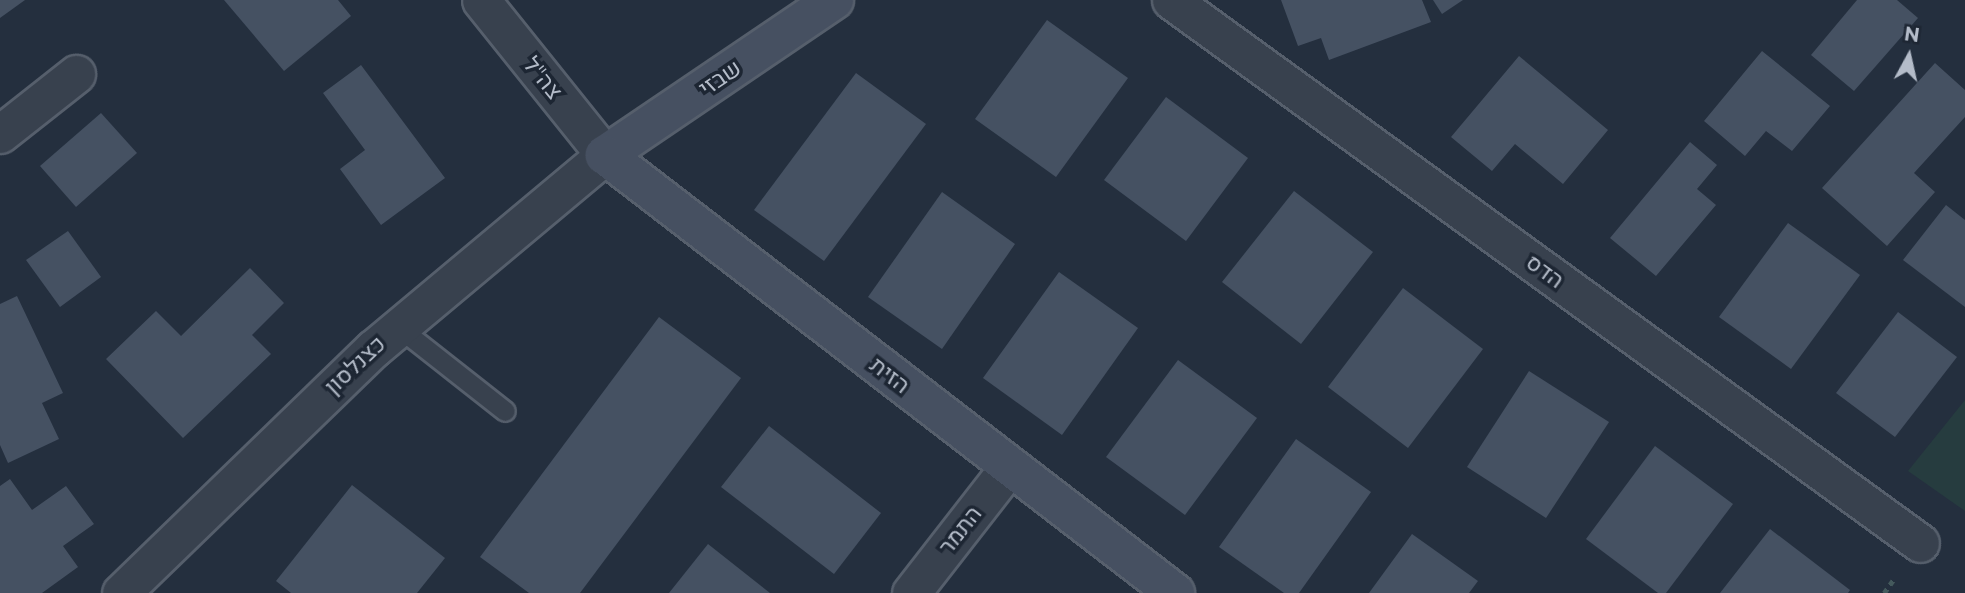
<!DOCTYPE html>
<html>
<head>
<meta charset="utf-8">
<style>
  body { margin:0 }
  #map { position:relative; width:1965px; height:593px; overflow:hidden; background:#242f3e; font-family:Montserrat,Heebo,sans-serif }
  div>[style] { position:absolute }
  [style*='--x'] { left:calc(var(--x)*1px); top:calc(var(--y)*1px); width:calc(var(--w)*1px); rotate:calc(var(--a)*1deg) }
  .green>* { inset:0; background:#263c3f }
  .building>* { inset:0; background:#455162 }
  .path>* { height:4.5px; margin-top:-2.25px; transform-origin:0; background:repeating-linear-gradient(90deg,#44595c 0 5px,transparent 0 10px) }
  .roads { filter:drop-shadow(2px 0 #565f6c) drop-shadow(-2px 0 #565f6c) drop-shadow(0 2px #565f6c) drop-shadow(0 -2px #565f6c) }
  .lane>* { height:19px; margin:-9.5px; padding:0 9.5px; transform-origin:9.5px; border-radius:9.5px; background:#38414e }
  .street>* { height:37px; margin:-18.5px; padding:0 18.5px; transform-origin:18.5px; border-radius:18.5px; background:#38414e }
  .secondary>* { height:38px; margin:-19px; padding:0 19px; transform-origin:19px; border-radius:19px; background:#465061 }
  span { translate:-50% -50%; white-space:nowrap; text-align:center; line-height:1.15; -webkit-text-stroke:7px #1d2633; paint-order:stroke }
  .street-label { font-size:23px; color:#b4bcc9 }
  .north { position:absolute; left:1874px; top:21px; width:70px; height:70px; -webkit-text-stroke:5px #1d2633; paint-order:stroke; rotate:8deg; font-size:19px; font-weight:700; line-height:28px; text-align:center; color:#b4bcc9 }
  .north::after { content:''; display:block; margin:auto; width:24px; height:32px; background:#b4bcc9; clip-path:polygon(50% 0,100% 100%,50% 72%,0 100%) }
</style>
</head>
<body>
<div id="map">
  <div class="green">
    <div style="clip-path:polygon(1965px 400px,1965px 511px,1908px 471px)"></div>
  </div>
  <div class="building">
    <div style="clip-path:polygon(0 0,25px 0,0 18px)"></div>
    <div style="clip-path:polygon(224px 0,338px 0,351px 16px,284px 71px)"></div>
    <div style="clip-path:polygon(1281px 0,1422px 0,1431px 22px,1329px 60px,1321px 38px,1298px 46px)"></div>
    <div style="clip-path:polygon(1433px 0,1463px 0,1442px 14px)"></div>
    <div style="clip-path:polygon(1857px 0,1897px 0,1918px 18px,1854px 91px,1811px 55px)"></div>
    <div style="clip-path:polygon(1047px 20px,1128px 78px,1056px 177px,975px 119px)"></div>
    <div style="clip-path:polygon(1762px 51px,1830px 106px,1792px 151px,1766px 131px,1745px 156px,1704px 121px)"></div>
    <div style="clip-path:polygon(1519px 56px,1608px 130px,1563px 184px,1515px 144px,1492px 171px,1451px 137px)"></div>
    <div style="clip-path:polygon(1935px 63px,1965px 90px,1965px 117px,1914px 173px,1935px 192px,1887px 246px,1822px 188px)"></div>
    <div style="clip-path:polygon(361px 65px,445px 178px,381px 225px,340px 169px,365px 150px,323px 93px)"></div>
    <div style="clip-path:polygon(856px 73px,926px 124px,824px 261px,754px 210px)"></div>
    <div style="clip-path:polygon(1166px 97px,1248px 158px,1186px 241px,1104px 180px)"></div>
    <div style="clip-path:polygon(101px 113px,137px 153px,76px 207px,40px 166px)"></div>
    <div style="clip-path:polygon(1690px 142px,1717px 165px,1697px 189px,1716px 205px,1656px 276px,1610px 238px)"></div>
    <div style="clip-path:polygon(1294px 191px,1373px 252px,1301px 344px,1222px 282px)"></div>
    <div style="clip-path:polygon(942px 192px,1015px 244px,942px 349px,868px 297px)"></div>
    <div style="clip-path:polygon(1946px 205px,1965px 220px,1965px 307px,1903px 260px)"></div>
    <div style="clip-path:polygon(1788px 223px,1860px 275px,1791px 369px,1719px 317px)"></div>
    <div style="clip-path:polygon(68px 231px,101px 277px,60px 307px,26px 260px)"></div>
    <div style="clip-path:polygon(250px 268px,284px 303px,252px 335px,271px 354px,183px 438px,106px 359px,156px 311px,181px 336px)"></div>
    <div style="clip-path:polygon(1059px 272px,1138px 328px,1062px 435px,983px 378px)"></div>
    <div style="clip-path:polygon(1403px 288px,1483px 349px,1408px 448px,1328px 387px)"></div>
    <div style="clip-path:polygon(17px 296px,63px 393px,42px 403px,59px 439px,8px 463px,0 445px,0 304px)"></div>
    <div style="clip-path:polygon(1898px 312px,1957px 357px,1895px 437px,1836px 393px)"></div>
    <div style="clip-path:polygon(659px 317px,741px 378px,580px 593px,529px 593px,480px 557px)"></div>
    <div style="clip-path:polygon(1178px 360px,1257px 418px,1185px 515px,1106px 457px)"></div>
    <div style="clip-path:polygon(1529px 371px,1609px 422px,1546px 518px,1467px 467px)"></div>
    <div style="clip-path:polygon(769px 426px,881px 513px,834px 574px,721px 487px)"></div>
    <div style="clip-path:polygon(1296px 439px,1371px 492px,1299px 593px,1284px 593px,1219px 547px)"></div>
    <div style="clip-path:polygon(1655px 446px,1733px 504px,1666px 593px,1658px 593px,1586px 539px)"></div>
    <div style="clip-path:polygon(10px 479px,32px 510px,66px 486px,94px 524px,63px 546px,78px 567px,42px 593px,0 593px,0 486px)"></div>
    <div style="clip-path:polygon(352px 485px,445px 558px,417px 593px,291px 593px,276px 581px)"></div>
    <div style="clip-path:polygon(1770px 529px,1850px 590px,1848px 593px,1720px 593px)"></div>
    <div style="clip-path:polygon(1412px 534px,1478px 581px,1469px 593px,1369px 593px)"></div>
    <div style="clip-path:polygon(708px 544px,770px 593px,669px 593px)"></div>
  </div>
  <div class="path">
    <div style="--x:1884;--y:593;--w:19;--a:-55"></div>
  </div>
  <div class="roads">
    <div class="lane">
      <div style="--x:397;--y:326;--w:137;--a:38.2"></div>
    </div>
    <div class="street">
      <div style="--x:1171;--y:0;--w:925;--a:35.94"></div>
      <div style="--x:0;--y:134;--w:97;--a:-38.3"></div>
      <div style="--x:121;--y:593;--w:351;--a:-44.1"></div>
      <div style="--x:373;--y:349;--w:302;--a:-39.9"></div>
      <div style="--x:605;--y:155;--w:198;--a:-128.7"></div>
      <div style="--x:911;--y:593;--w:160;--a:-52.1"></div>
    </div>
    <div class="secondary">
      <div style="--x:834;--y:0;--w:277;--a:145.9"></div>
      <div style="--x:605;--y:155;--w:719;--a:37.54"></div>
    </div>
  </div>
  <div class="street-label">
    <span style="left:543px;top:78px;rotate:51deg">צה"ל</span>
    <span style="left:720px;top:78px;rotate:-34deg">שבזי</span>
    <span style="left:1545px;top:271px;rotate:36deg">הדס</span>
    <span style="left:355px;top:365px;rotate:-43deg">כצנלסון</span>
    <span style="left:890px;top:375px;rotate:38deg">הזית</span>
    <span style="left:960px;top:530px;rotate:-52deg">התמר</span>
  </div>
  <div class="north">N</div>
</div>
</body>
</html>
